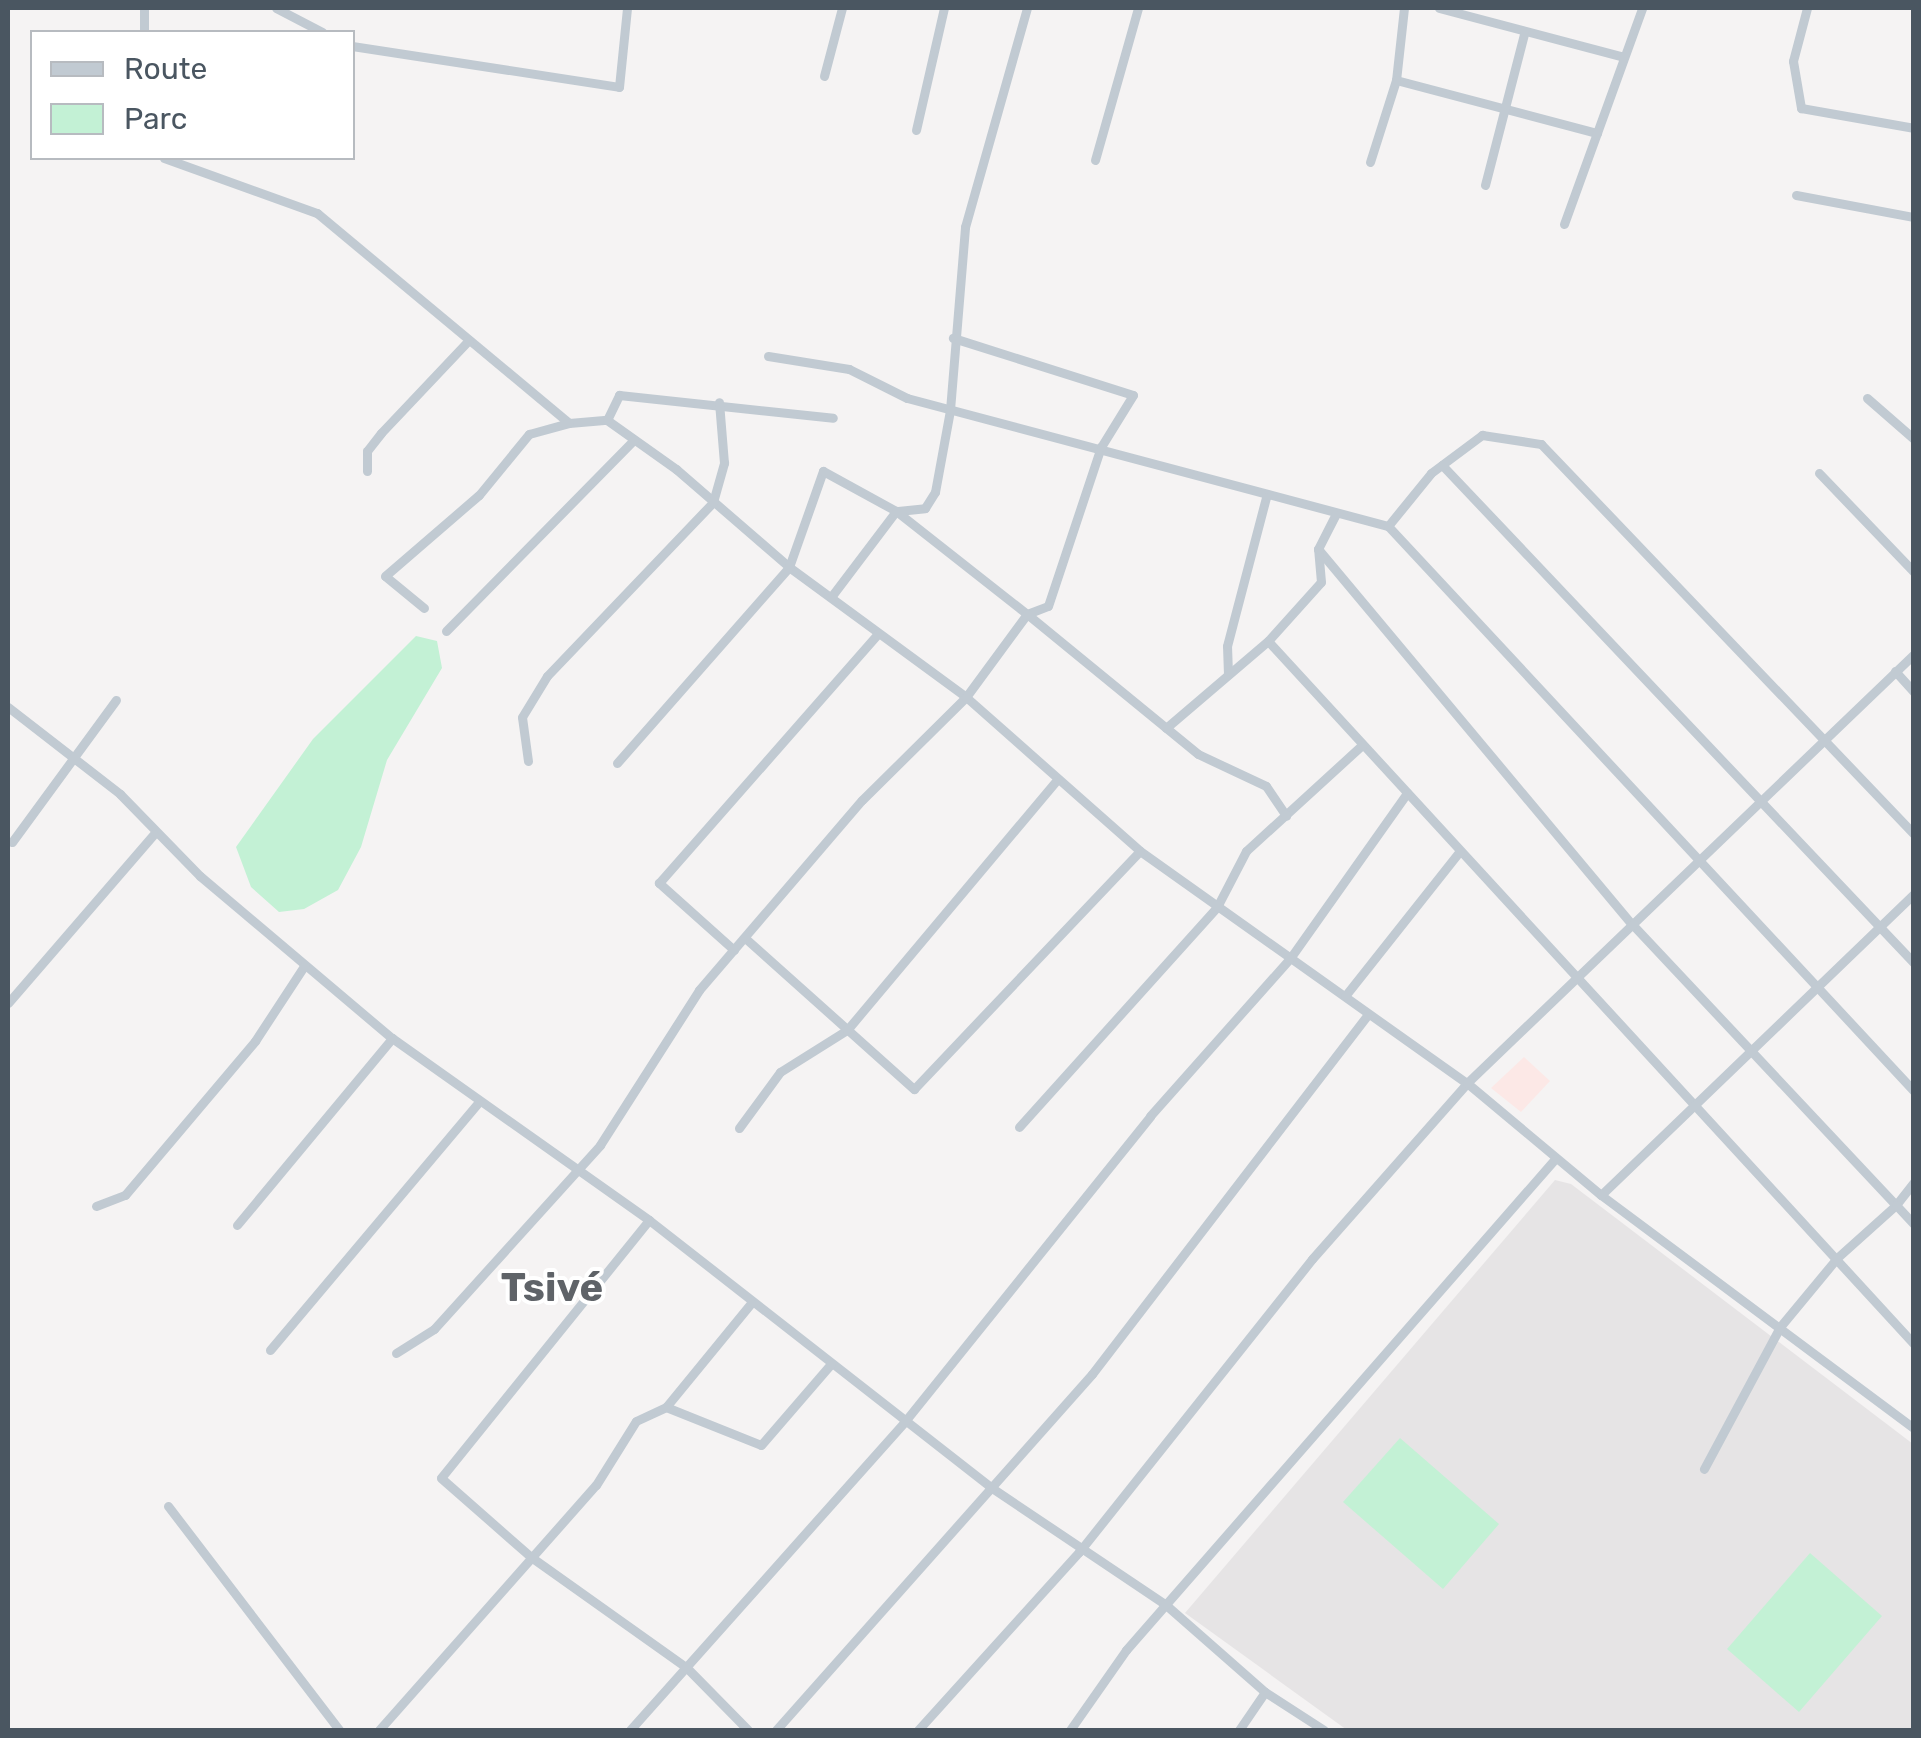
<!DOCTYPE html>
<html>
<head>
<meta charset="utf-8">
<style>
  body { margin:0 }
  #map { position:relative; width:1921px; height:1738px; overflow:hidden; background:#f5f3f3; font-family:Rubik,sans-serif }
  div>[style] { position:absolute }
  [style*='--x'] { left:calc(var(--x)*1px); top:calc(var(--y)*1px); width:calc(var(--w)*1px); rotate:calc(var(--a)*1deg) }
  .education>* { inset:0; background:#e6e4e5 }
  .medical>* { inset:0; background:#fce8e6 }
  .green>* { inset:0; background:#c3f1d5 }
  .minor>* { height:9px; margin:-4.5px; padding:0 4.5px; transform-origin:4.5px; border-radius:4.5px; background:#c1cad2 }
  span { translate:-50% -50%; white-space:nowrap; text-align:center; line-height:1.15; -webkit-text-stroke:8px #fff; paint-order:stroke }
  .district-label { font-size:40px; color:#5f6368; font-weight:700 }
  .frame { position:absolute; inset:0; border:10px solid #4a5661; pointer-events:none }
  .legend { position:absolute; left:30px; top:30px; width:325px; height:130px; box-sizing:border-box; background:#fff; border:2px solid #b7bbc0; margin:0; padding:12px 18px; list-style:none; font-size:30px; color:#4a5661 }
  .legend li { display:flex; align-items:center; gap:20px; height:50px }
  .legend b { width:50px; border:2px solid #b7bbc0 }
</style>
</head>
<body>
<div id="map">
  <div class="education">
    <div style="clip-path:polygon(1555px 1180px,1571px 1184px,1913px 1444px,1913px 1730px,1347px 1730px,1185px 1613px)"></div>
  </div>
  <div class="medical">
    <div style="clip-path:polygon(1524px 1057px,1550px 1081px,1521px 1112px,1491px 1088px)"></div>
  </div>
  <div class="green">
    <div style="clip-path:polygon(416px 636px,437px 641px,442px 668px,387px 760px,361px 847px,338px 890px,304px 909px,279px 912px,251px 887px,236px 847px,313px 739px)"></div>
    <div style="clip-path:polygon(1400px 1438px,1499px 1524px,1443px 1589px,1343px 1502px)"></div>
    <div style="clip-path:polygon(1810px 1553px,1882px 1616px,1799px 1712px,1727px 1649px)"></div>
  </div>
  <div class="minor">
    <div style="--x:144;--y:8;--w:24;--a:90"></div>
    <div style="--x:276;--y:8;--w:52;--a:27.6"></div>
    <div style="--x:1404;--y:8;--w:72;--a:96.3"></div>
    <div style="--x:1396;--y:80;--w:208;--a:14.8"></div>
    <div style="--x:1439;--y:8;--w:191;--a:14.8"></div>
    <div style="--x:1807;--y:8;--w:55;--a:104.8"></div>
    <div style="--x:1793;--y:61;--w:48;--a:80.3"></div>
    <div style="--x:1801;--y:108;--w:115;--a:10"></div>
    <div style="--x:352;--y:46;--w:270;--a:8.7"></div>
    <div style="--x:619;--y:87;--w:79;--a:-84.2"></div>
    <div style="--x:824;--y:76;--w:70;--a:-75.2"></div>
    <div style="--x:916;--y:130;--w:125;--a:-77.1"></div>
    <div style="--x:164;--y:158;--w:163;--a:19.8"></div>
    <div style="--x:317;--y:213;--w:328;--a:39.8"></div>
    <div style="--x:569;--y:423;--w:38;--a:-5"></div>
    <div style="--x:607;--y:420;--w:85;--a:35.4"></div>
    <div style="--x:676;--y:469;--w:150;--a:40.9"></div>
    <div style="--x:789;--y:567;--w:220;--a:36.3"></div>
    <div style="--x:966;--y:697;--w:232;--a:41.5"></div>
    <div style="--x:1140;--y:851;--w:401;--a:35.4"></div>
    <div style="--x:1467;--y:1083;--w:175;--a:39.9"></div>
    <div style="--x:1601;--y:1195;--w:390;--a:36.7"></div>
    <div style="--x:1095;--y:160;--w:158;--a:-74.2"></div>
    <div style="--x:1370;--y:162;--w:86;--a:-72.4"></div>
    <div style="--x:1485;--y:185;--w:156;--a:-75.5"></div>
    <div style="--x:1796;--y:195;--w:120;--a:10.6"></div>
    <div style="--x:1564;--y:224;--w:230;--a:-70.1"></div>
    <div style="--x:768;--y:356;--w:82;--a:9.1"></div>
    <div style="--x:849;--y:369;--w:65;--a:26.6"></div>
    <div style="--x:907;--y:398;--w:498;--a:14.9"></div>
    <div style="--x:1388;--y:526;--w:772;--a:47.05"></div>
    <div style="--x:1867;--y:398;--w:62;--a:41.1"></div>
    <div style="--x:607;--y:420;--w:28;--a:-64"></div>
    <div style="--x:619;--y:395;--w:215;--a:6.1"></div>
    <div style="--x:1442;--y:465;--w:686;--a:46.54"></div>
    <div style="--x:367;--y:471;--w:20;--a:-90"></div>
    <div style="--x:367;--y:451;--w:23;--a:-52"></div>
    <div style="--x:381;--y:433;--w:128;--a:-46.6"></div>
    <div style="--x:1819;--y:473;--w:137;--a:46.2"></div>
    <div style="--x:898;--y:511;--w:27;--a:-6"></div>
    <div style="--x:925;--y:508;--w:19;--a:-58"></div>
    <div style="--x:935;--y:492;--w:83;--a:-79.6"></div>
    <div style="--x:950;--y:410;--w:184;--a:-85.3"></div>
    <div style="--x:965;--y:227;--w:228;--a:-74.2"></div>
    <div style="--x:1388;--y:526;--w:68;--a:-50.9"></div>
    <div style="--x:1431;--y:473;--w:64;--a:-36.7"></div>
    <div style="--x:1482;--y:435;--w:60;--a:8.7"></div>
    <div style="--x:1541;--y:444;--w:540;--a:46.28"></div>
    <div style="--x:1318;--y:549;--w:488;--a:50.1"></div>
    <div style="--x:1631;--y:923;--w:387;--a:46.8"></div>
    <div style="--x:1896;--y:1205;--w:79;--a:138.1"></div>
    <div style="--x:1837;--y:1258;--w:89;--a:129.6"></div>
    <div style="--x:1780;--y:1327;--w:161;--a:118.2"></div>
    <div style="--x:831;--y:597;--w:108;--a:-52.9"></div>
    <div style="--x:424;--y:608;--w:50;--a:-140.6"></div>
    <div style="--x:385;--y:576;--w:124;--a:-40.8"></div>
    <div style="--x:479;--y:495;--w:79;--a:-50.7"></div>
    <div style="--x:529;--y:434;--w:41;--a:-15.4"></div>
    <div style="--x:446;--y:631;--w:268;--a:-45.5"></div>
    <div style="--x:1268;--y:641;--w:955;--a:47.42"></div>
    <div style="--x:1895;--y:671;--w:28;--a:48"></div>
    <div style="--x:1228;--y:674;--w:28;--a:-92"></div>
    <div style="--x:1227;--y:646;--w:154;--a:-75.3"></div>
    <div style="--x:8;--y:707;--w:142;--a:37.8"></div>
    <div style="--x:120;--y:794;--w:115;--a:45.7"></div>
    <div style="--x:200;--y:876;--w:251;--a:40.2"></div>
    <div style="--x:392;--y:1038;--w:315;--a:35.3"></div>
    <div style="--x:649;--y:1220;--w:432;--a:38"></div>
    <div style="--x:989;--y:1486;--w:213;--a:33.9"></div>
    <div style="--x:1166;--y:1605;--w:132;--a:41.3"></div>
    <div style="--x:1265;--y:1692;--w:70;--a:32.8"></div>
    <div style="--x:1166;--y:728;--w:134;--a:-40.5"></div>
    <div style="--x:1268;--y:641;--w:79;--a:-48.1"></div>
    <div style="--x:1321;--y:582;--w:33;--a:-95"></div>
    <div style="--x:1318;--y:549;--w:38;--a:-63"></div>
    <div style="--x:528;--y:761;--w:44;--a:-97.8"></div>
    <div style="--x:522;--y:717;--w:48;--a:-58.6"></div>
    <div style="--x:547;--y:676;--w:240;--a:-46.3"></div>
    <div style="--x:713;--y:502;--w:41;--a:-74.2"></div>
    <div style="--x:724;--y:463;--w:61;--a:-94.7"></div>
    <div style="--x:617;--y:763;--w:261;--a:-48.7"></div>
    <div style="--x:789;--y:567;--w:102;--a:-70.5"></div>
    <div style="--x:823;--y:471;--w:83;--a:28.7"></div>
    <div style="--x:896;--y:511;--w:167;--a:38.2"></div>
    <div style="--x:1027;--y:614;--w:22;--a:-21"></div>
    <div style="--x:1048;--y:606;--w:168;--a:-71.6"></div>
    <div style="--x:1101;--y:447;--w:61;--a:-58.4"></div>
    <div style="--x:1133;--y:395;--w:189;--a:-162.4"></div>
    <div style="--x:12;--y:842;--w:176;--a:-53.8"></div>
    <div style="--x:745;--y:938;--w:227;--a:41.8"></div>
    <div style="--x:914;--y:1089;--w:328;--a:-46.5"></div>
    <div style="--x:734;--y:950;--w:101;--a:-138.2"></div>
    <div style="--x:659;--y:883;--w:332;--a:-48.7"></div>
    <div style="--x:1345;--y:996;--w:184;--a:-51.6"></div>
    <div style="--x:8;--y:1003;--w:223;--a:-49.2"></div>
    <div style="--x:1019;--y:1127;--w:296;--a:-48"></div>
    <div style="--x:1217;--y:907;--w:63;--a:-62.6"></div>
    <div style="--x:1246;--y:851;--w:157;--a:-42.4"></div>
    <div style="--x:739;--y:1128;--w:69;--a:-53.8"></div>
    <div style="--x:780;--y:1072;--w:79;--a:-32.1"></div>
    <div style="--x:847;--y:1030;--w:324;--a:-50"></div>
    <div style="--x:1914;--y:1182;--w:29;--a:128"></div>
    <div style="--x:1896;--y:1205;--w:26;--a:47"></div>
    <div style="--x:1601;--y:1195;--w:434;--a:-43.9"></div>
    <div style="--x:96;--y:1206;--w:31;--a:-21"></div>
    <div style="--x:125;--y:1195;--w:202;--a:-49.8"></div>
    <div style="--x:255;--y:1041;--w:90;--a:-56.8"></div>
    <div style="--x:649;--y:1220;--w:331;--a:128.9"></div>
    <div style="--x:441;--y:1478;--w:120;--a:41.3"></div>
    <div style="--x:531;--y:1557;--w:190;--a:35.4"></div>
    <div style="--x:686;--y:1667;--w:88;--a:45.5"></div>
    <div style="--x:237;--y:1225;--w:243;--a:-50.3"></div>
    <div style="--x:270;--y:1350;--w:323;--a:-49.9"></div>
    <div style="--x:396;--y:1353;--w:45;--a:-32.3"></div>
    <div style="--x:434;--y:1329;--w:248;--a:-47.9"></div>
    <div style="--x:600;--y:1145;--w:184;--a:-57.4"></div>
    <div style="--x:699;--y:990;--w:250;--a:-49.4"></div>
    <div style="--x:862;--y:800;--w:146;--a:-44.7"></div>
    <div style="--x:966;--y:697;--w:103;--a:-53.7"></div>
    <div style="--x:1027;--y:614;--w:221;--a:39.3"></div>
    <div style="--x:1198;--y:754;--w:75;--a:25.2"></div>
    <div style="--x:1266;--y:786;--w:36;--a:56"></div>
    <div style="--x:666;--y:1407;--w:102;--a:21.8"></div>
    <div style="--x:761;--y:1445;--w:106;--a:-49.2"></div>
    <div style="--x:168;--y:1506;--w:282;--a:52.6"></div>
    <div style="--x:379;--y:1730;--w:327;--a:-48.5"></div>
    <div style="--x:596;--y:1485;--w:75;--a:-58"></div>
    <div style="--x:636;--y:1421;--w:33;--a:-25"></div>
    <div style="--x:666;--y:1407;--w:134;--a:-50.7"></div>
    <div style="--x:630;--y:1730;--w:415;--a:-48.3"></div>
    <div style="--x:906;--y:1420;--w:390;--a:-51.2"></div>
    <div style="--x:1150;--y:1116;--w:213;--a:-48.4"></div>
    <div style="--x:1291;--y:957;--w:201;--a:-54.7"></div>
    <div style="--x:776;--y:1730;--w:476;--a:-48.4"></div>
    <div style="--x:1092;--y:1374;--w:451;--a:-52.5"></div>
    <div style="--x:918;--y:1730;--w:240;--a:-47.9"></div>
    <div style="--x:1079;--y:1552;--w:374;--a:-51.5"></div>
    <div style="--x:1312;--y:1259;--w:235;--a:-48.6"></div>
    <div style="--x:1467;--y:1083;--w:620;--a:-43.82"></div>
    <div style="--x:1070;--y:1730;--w:98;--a:-55"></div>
    <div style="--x:1126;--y:1650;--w:652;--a:-48.86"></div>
    <div style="--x:1239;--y:1730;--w:46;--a:-55.6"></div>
  </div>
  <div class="district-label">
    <span style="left:552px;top:1288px">Tsivé</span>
  </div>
  <div class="frame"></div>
  <ul class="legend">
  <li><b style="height:12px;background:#c1cad2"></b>Route</li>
  <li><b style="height:28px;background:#c3f1d5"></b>Parc</li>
  </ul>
</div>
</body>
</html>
